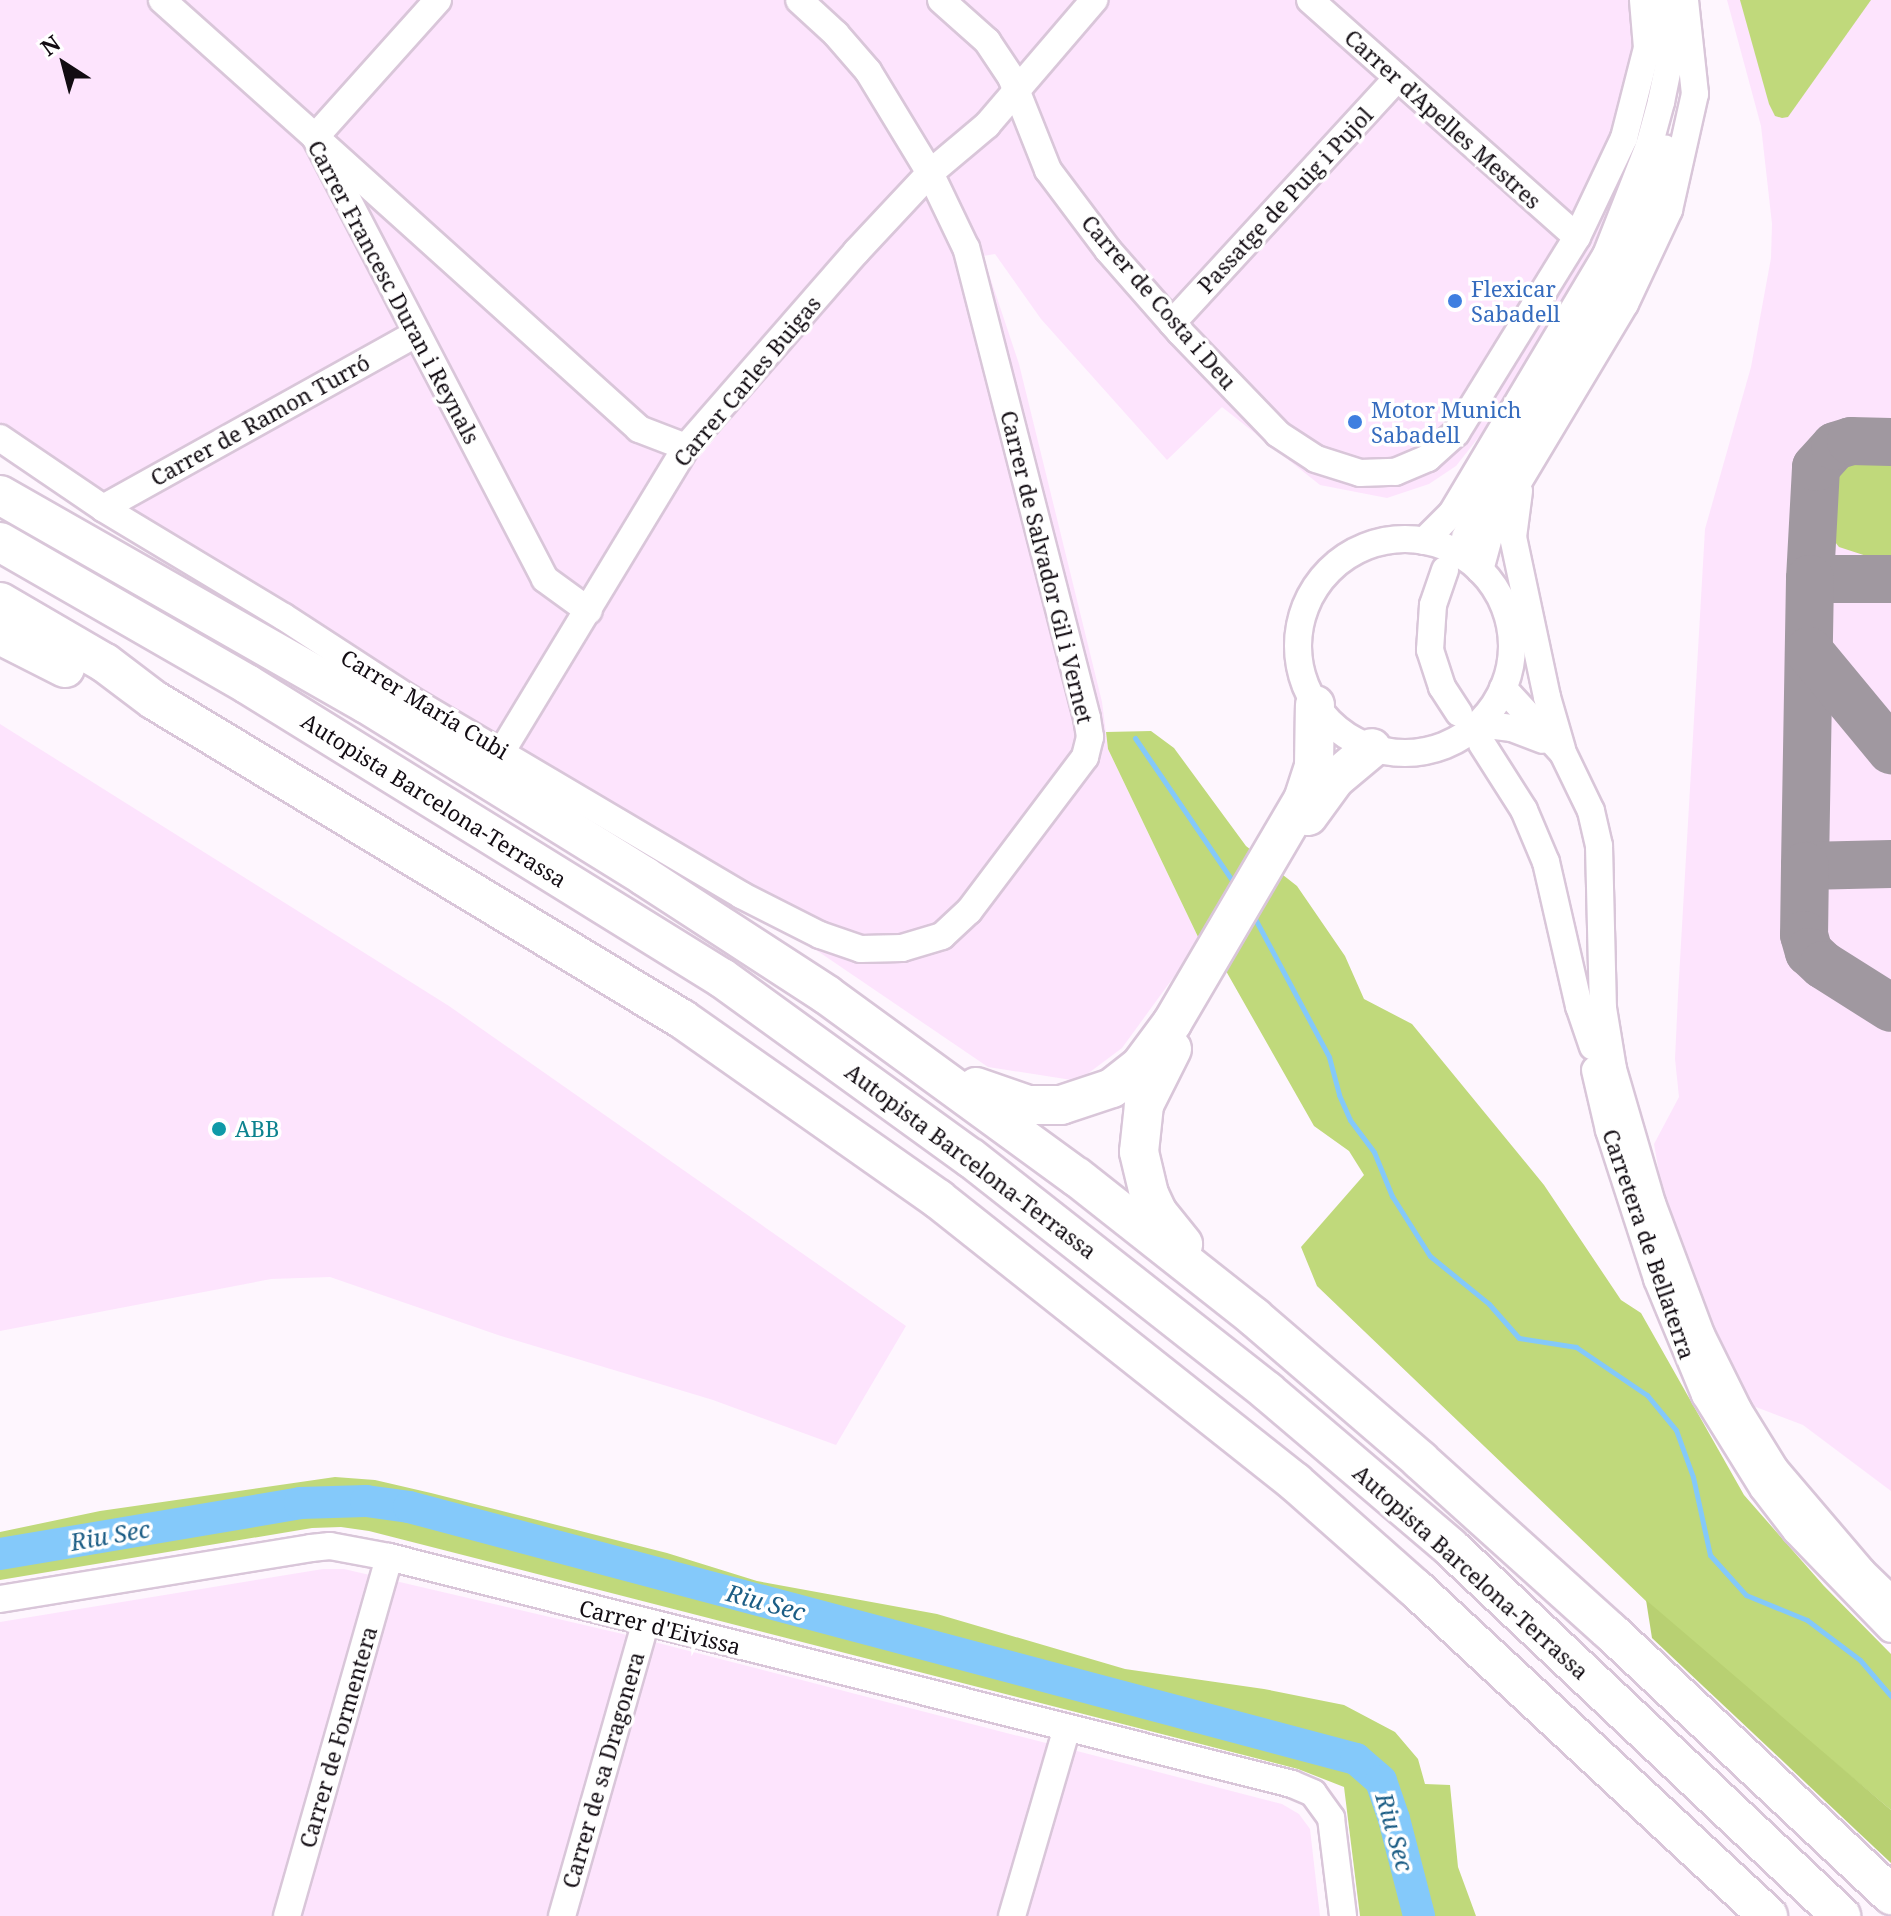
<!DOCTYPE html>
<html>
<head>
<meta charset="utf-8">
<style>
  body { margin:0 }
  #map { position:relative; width:1891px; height:1916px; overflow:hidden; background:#fef6fe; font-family:"Noto Serif",serif }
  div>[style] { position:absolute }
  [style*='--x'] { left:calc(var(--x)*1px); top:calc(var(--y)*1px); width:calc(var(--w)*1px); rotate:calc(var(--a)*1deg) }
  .built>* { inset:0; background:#fde4fd }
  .green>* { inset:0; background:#c0d97b }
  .forest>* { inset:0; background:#b8d072 }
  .stream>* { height:5px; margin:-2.5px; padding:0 2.5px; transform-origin:2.5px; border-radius:2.5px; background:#84c9fa }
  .river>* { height:32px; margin:-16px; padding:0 16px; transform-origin:16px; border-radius:16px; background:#84c9fa }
  .taxiway>* { height:48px; margin:-24px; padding:0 24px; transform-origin:24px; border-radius:24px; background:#a098a0 }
  .minor-tunnel>* { height:26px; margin-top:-13px; transform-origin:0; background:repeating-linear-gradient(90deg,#dbd3db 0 26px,transparent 0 39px) }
  .roads { filter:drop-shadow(2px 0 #d9c6d9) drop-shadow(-2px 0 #d9c6d9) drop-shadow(0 2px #d9c6d9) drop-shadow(0 -2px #d9c6d9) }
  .minor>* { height:26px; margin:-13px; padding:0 13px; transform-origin:13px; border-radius:13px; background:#fff }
  .minor>.ring { margin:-13px; padding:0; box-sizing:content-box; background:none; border:26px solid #fff; border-radius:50% }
  .highway>* { height:38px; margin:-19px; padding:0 19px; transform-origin:19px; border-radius:19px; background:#fff }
  .dots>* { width:22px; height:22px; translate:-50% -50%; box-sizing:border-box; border:4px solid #fff; border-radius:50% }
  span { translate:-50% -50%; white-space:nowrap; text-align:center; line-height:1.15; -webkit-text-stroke:7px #fff; paint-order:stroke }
  .street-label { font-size:22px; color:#120c12 }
  .shop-label { font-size:22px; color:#366cbe }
  .left { translate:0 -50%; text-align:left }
  .culture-label { font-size:22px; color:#0d838f }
  .water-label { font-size:24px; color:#1b5d85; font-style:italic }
  .north { position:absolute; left:24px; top:24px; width:80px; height:80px; -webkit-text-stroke:6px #fff; paint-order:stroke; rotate:324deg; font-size:22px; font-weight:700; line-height:32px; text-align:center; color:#120c12 }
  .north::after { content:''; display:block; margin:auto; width:28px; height:36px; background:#120c12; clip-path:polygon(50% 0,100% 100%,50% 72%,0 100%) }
</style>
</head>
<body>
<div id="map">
  <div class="built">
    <div style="clip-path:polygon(0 0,1650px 0,1655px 45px,1649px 106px,1623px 189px,1556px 313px,1486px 428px,1456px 466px,1429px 484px,1387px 498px,1320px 485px,1222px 407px,1167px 460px,1041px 319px,995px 254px,983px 256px,1019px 364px,1102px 702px,1108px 749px,1200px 941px,1122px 1048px,1078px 1081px,988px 1067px,819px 952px,691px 877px,0 451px)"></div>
    <div style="clip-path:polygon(1727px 0,1891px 0,1891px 1491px,1803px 1425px,1748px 1404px,1723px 1363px,1669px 1230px,1654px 1144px,1679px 1097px,1675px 1059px,1678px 995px,1705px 529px,1751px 367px,1771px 258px,1772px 224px,1761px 126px)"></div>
    <div style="clip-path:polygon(0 724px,449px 1006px,906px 1326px,836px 1445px,713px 1400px,498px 1335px,330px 1277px,271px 1279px,0 1331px)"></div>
    <div style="clip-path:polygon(323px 1569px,344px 1569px,627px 1635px,1282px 1804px,1299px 1814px,1310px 1829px,1320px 1916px,0 1916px,0 1622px)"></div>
  </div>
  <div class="green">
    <div style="clip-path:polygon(1740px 0,1871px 0,1788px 117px,1782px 118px,1775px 116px,1769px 104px)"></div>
    <div style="clip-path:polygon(1891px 457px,1891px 564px,1839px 547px,1831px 537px,1827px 506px,1834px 480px,1845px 467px,1856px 461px)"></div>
    <div style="clip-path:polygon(1151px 731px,1174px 748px,1246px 846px,1297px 886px,1345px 956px,1364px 999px,1412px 1024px,1544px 1185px,1621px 1300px,1641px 1313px,1744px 1495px,1824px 1586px,1891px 1654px,1891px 1810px,1671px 1625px,1317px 1286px,1301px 1247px,1364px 1175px,1349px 1151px,1314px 1126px,1226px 971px,1200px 941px,1108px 749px,1106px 732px)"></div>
    <div style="clip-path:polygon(335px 1477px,375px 1480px,431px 1493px,667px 1553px,757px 1581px,937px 1614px,1125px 1669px,1264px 1689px,1344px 1705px,1395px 1732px,1418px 1759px,1425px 1784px,1450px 1785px,1458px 1867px,1476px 1916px,1360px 1916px,1344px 1787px,1298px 1769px,369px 1531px,341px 1527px,312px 1528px,0 1580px,0 1532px,100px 1511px)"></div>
  </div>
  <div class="forest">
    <div style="clip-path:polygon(1646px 1600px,1891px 1810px,1891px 1863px,1652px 1638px)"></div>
  </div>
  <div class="stream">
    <div style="--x:1135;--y:738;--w:179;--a:55.7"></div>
    <div style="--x:1253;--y:915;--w:161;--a:61.8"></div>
    <div style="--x:1329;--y:1057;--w:39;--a:75"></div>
    <div style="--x:1339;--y:1095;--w:27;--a:66"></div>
    <div style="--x:1350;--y:1120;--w:40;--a:53"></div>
    <div style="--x:1374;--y:1152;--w:48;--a:67.8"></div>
    <div style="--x:1392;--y:1196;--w:71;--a:57.7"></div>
    <div style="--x:1430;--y:1256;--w:76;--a:39.1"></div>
    <div style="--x:1489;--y:1304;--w:45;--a:48.6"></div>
    <div style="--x:1519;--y:1338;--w:58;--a:9"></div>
    <div style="--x:1576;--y:1347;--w:86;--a:34.1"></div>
    <div style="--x:1647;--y:1395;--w:45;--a:50.4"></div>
    <div style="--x:1676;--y:1430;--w:50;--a:70.1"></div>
    <div style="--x:1693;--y:1477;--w:80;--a:77.7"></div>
    <div style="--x:1710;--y:1555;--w:54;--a:48"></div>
    <div style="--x:1746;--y:1595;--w:66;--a:22.3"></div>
    <div style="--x:1807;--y:1620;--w:66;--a:37"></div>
    <div style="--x:1860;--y:1660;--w:48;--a:49.3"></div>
  </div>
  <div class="river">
    <div style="--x:0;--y:1554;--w:304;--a:-9.6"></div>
    <div style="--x:300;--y:1503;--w:66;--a:-1.7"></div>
    <div style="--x:366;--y:1501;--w:43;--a:7.9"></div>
    <div style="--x:409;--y:1507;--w:980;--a:14.9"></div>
    <div style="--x:1356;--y:1759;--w:33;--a:41"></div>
    <div style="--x:1381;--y:1781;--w:40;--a:71.1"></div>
    <div style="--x:1394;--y:1819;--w:100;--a:75.5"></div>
  </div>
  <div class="taxiway">
    <div style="--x:1810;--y:579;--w:112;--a:-86.9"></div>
    <div style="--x:1816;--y:467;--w:28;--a:-48"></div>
    <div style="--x:1835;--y:446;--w:17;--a:-17"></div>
    <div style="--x:1851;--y:441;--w:40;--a:1.4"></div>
    <div style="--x:1891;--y:579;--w:81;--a:180"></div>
    <div style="--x:1810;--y:579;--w:287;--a:91"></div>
    <div style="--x:1805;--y:866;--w:86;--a:-1.3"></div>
    <div style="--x:1809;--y:651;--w:129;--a:50.4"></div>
    <div style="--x:1805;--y:866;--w:69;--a:90.8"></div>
    <div style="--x:1804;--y:935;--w:18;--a:74"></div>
    <div style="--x:1809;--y:952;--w:19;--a:43"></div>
    <div style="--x:1823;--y:965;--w:80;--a:32.3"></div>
  </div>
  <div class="minor-tunnel">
    <div style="--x:1445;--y:570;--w:39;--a:-59"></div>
  </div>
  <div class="roads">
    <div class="minor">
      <div style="--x:162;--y:0;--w:205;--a:41.8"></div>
      <div style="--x:315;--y:137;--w:498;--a:62.5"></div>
      <div style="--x:545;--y:579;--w:54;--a:36"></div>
      <div style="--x:438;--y:0;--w:184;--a:131.9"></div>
      <div style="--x:315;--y:137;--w:436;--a:42"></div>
      <div style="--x:639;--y:429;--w:50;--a:21"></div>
      <div style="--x:941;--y:0;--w:62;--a:41.7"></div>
      <div style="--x:987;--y:41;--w:43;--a:56.3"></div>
      <div style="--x:1011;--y:77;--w:100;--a:68.3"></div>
      <div style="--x:1048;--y:170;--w:100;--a:53.1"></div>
      <div style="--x:1108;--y:250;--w:109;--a:48.7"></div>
      <div style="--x:1180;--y:332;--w:141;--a:46.1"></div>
      <div style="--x:1278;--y:434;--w:45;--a:33.3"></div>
      <div style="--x:1316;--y:459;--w:46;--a:17.7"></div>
      <div style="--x:1360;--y:473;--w:35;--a:-2"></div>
      <div style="--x:1395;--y:472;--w:36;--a:-23"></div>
      <div style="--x:1428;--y:458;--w:38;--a:-42"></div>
      <div style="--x:1456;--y:433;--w:230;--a:-58.3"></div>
      <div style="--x:1577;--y:237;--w:110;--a:-64.6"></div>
      <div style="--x:1624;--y:138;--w:93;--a:-75.7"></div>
      <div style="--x:1647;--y:48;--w:48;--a:-94.8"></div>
      <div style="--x:1310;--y:0;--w:357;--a:41.6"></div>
      <div style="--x:1172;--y:323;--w:333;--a:-47.4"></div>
      <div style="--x:0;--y:438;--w:125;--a:34.2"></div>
      <div style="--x:103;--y:508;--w:211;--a:31.1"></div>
      <div style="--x:284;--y:617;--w:150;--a:33.1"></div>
      <div style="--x:410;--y:699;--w:385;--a:30.6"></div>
      <div style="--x:741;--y:895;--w:89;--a:26.9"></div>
      <div style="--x:820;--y:935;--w:43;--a:18.9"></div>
      <div style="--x:861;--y:949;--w:41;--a:-1.4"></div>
      <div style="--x:902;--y:948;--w:42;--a:-16.7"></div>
      <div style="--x:942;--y:936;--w:37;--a:-43"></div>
      <div style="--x:969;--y:911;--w:193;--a:-53"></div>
      <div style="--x:1085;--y:757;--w:21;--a:-76"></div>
      <div style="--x:1090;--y:737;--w:19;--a:-99"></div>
      <div style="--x:1087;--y:718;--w:485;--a:-104.4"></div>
      <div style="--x:966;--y:248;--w:83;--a:-115.6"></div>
      <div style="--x:930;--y:173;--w:119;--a:-121.3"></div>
      <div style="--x:868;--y:71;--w:49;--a:-130.9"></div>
      <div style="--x:836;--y:34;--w:50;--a:-137.4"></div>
      <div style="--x:1519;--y:491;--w:46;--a:97.4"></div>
      <div style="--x:1513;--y:537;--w:164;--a:78"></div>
      <div style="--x:1547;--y:697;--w:54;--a:73.9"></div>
      <div style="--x:103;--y:508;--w:359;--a:-29.1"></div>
      <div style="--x:1465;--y:537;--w:311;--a:-59.9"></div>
      <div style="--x:1621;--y:268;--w:86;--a:-67.3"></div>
      <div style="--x:1654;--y:189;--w:42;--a:-75"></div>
      <div class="ring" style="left:1298px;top:539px;width:188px;height:188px"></div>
      <div style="--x:1424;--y:541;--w:40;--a:-45"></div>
      <div style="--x:1452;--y:513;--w:300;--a:-59.2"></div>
      <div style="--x:1606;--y:255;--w:117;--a:-68.5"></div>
      <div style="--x:1649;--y:146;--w:46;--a:-74.7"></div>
      <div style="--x:1661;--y:102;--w:54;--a:-78.3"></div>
      <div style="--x:1672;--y:49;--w:49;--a:-98.1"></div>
      <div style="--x:1445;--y:570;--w:37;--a:109"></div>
      <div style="--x:1433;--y:605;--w:45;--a:93.8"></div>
      <div style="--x:1430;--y:650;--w:39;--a:72"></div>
      <div style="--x:1442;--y:687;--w:31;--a:57"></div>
      <div style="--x:1480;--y:570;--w:46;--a:-74.7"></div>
      <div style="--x:1492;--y:526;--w:259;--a:-59.1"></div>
      <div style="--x:1625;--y:304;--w:104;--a:-64.9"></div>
      <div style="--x:1669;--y:210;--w:119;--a:-77.4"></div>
      <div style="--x:1695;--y:94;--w:95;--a:-96.1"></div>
      <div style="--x:1503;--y:688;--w:88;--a:47.3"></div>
      <div style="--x:1563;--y:753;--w:64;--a:64.2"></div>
      <div style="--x:1591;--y:811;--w:36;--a:77"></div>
      <div style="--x:1599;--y:846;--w:162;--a:88.6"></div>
      <div style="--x:1603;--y:1008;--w:62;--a:80.7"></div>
      <div style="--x:1613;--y:1069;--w:140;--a:73.8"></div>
      <div style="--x:1652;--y:1203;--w:140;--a:69.5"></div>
      <div style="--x:1701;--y:1334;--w:84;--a:63.7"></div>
      <div style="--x:1738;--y:1409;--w:70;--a:58.3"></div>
      <div style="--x:1775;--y:1469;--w:134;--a:49.5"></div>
      <div style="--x:1862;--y:1571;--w:40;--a:44"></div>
      <div style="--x:1479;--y:724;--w:33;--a:7"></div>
      <div style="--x:1512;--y:728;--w:33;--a:21"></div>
      <div style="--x:1482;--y:744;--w:78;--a:57.5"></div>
      <div style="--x:1524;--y:810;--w:56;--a:67.1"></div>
      <div style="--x:1546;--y:862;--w:148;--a:77.1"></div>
      <div style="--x:1579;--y:1006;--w:43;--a:71.1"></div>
      <div style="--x:502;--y:751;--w:355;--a:-58.8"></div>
      <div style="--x:686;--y:447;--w:259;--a:-48.9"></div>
      <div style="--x:856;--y:252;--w:108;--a:-46.9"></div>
      <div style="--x:930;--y:173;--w:75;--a:-40.1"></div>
      <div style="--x:987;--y:125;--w:165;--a:-49.4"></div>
      <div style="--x:1595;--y:1070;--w:62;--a:76.9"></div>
      <div style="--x:1609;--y:1130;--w:157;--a:72.1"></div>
      <div style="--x:1657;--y:1279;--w:126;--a:67.5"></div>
      <div style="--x:1705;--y:1395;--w:110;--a:58.1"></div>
      <div style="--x:1763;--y:1488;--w:54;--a:52.5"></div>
      <div style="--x:1796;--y:1531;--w:136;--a:45.9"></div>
      <div style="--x:0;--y:1599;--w:315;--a:-9.3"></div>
      <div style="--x:311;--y:1548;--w:19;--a:-6"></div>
      <div style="--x:330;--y:1546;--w:60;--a:10.6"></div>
      <div style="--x:389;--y:1557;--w:931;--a:14.11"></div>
      <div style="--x:1292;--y:1784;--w:23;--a:23"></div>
      <div style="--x:1313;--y:1793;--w:31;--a:54"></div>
      <div style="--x:1331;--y:1818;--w:99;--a:83"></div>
      <div style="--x:287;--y:1916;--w:373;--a:-74.1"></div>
      <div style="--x:562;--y:1916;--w:304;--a:-74.1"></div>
      <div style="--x:1012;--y:1916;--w:196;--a:-73.7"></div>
    </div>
    <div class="highway">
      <div style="--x:0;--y:495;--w:422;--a:29.7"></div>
      <div style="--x:367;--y:704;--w:326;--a:31.8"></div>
      <div style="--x:644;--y:876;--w:218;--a:33"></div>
      <div style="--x:827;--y:995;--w:309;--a:36.1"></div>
      <div style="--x:1077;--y:1177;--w:226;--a:38.3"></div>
      <div style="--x:1254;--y:1317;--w:219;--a:40.7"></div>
      <div style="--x:1420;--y:1460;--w:256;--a:42"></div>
      <div style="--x:1610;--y:1631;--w:386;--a:43.2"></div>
      <div style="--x:0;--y:542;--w:285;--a:29.9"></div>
      <div style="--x:247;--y:684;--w:559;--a:31.76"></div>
      <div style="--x:722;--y:978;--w:307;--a:35.9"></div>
      <div style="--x:971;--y:1158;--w:377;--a:38.2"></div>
      <div style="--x:1267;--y:1391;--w:240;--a:40.4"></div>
      <div style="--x:1450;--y:1547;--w:538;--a:43.34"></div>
      <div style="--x:0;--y:602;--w:121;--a:30.2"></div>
      <div style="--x:105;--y:663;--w:61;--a:37.1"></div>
      <div style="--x:154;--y:700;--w:617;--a:31.14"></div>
      <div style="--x:682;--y:1019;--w:313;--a:35.1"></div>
      <div style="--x:938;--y:1199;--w:456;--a:38.4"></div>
      <div style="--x:1295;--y:1482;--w:160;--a:41.5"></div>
      <div style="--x:1415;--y:1588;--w:482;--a:42.9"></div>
      <div style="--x:0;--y:635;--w:73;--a:26.9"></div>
      <div style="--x:1308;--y:816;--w:46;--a:-53.9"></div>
      <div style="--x:1335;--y:779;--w:48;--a:-40"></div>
      <div style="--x:1172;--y:1049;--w:63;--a:116.6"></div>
      <div style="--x:1144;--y:1105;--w:47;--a:96.1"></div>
      <div style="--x:1139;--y:1152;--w:43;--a:76.6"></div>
      <div style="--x:1149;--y:1194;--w:21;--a:65"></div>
      <div style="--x:1158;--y:1213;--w:40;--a:51"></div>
      <div style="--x:976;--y:1087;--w:55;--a:19.1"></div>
      <div style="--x:1028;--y:1105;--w:33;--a:0"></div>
      <div style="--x:1061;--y:1105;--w:54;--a:-18.4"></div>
      <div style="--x:1112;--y:1088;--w:36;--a:-38"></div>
      <div style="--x:1140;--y:1066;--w:54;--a:-53.3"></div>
      <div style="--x:1172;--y:1023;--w:259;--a:-59.6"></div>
      <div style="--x:1303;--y:800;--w:36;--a:-72"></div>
      <div style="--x:1314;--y:766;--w:61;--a:-89.1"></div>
    </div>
  </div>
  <div class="dots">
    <div style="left:1455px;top:301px;background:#3f7fe0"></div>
    <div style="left:1355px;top:422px;background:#3f7fe0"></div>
    <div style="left:219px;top:1129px;background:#0f9aa8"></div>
  </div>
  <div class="street-label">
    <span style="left:1443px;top:119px;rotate:42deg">Carrer d'Apelles Mestres</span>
    <span style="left:1285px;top:200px;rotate:-47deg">Passatge de Puig i Pujol</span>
    <span style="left:394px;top:292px;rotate:62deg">Carrer Francesc Duran i Reynals</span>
    <span style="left:1159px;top:302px;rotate:49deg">Carrer de Costa i Deu</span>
    <span style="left:747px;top:381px;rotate:-50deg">Carrer Carles Buigas</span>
    <span style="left:260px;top:420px;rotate:-29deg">Carrer de Ramon Turró</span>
    <span style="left:1047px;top:567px;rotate:76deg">Carrer de Salvador Gil i Vernet</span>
    <span style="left:425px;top:704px;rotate:31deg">Carrer María Cubi</span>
    <span style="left:434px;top:800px;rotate:32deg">Autopista Barcelona-Terrassa</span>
    <span style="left:971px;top:1161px;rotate:37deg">Autopista Barcelona-Terrassa</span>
    <span style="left:1649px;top:1244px;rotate:71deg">Carretera de Bellaterra</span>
    <span style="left:1471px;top:1572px;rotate:42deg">Autopista Barcelona-Terrassa</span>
    <span style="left:660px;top:1627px;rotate:14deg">Carrer d'Eivissa</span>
    <span style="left:338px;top:1737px;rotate:-74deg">Carrer de Formentera</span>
    <span style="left:603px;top:1770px;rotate:-74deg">Carrer de sa Dragonera</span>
  </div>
  <div class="shop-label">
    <span class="left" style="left:1471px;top:301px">Flexicar<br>Sabadell</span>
    <span class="left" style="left:1371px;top:422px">Motor Munich<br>Sabadell</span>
  </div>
  <div class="culture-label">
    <span class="left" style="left:235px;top:1129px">ABB</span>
  </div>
  <div class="water-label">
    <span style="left:110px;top:1535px;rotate:-10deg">Riu Sec</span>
    <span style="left:766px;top:1602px;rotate:15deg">Riu Sec</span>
    <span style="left:1395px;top:1832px;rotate:74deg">Riu Sec</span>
  </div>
  <div class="north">N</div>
</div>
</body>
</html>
